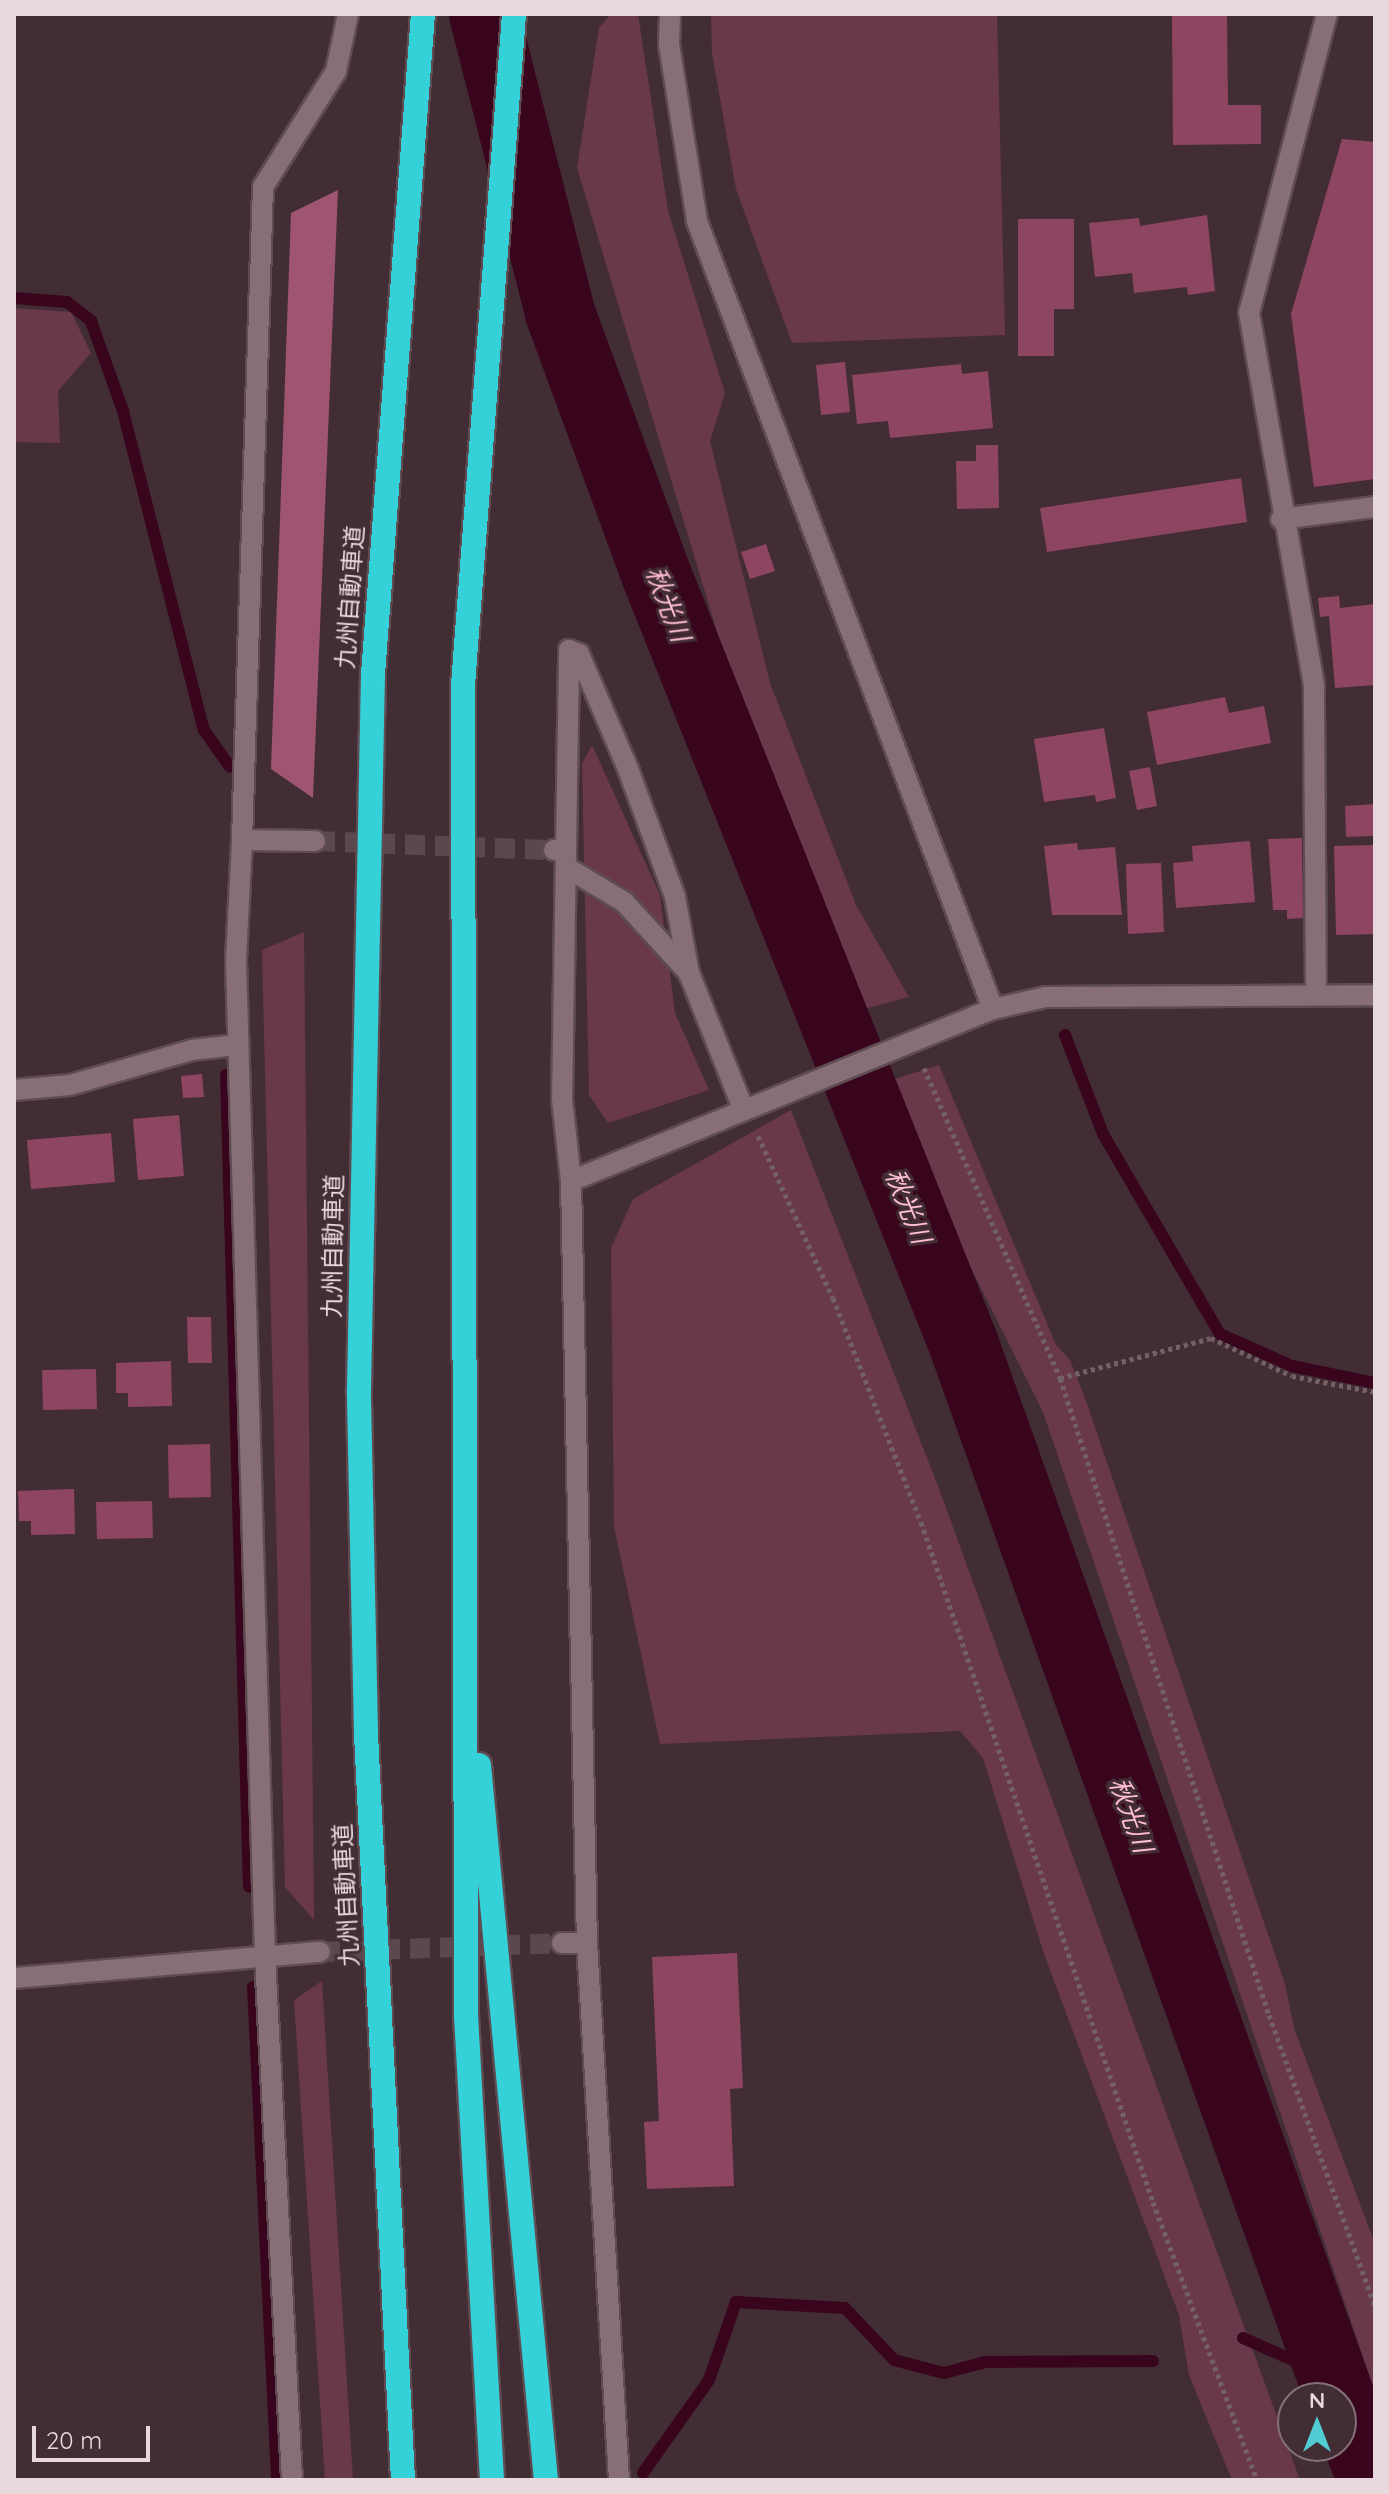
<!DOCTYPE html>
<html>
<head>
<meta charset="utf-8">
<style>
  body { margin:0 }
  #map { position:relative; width:1389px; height:2494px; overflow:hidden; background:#432d35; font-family:Quicksand,"Noto Sans JP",sans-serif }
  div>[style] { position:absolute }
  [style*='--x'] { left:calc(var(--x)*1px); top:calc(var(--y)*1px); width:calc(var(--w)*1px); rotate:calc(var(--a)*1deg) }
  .green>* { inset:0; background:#69384a }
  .forest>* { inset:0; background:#9f5571 }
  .stream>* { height:12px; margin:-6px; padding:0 6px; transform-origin:6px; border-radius:6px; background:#38051d }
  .river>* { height:70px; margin:-35px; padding:0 35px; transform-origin:35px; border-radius:35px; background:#38051d }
  .building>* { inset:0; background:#8e4561 }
  .minor-tunnel>* { height:20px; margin-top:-10px; transform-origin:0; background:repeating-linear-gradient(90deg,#5b474e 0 20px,transparent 0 30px) }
  .path>* { height:5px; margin-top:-2.5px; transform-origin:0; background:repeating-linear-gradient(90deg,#746067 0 4px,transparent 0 8px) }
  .roads { filter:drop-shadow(2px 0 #5e4c52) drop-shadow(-2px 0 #5e4c52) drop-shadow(0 2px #5e4c52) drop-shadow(0 -2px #5e4c52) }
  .minor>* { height:20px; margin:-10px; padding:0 10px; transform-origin:10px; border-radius:10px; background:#886e76 }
  .highway>* { height:24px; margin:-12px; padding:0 12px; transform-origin:12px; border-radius:12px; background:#34d1d9 }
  span { translate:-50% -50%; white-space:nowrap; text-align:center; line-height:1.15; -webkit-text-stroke:6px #432d35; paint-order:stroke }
  .street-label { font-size:24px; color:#e6d8dc }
  .water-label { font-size:26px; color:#febdd2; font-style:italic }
  .frame { position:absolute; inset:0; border:16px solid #e6d8dc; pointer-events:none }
  .north { position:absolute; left:1277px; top:2382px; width:80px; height:80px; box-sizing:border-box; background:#432d35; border:2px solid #847178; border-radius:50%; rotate:0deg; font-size:22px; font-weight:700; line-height:32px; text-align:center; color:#e6d8dc }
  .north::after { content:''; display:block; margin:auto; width:28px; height:36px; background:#51ccd3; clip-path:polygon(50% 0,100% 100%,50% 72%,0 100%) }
  .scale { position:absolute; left:32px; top:2426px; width:118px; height:36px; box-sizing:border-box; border:4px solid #e6d8dc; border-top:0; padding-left:10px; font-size:24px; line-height:28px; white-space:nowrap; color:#e6d8dc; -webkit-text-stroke:6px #432d35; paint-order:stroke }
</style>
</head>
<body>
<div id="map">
  <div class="green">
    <div style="clip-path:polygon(611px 14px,638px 14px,668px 211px,725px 393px,710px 441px,770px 683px,856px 905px,909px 997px,860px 1010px,735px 691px,577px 168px,599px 28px)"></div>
    <div style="clip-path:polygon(711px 14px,997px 14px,1005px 335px,792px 343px,736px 189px,712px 53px)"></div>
    <div style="clip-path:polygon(14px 308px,71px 312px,91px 353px,58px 391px,60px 443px,14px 442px)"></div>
    <div style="clip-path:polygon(592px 745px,660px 895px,675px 1013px,709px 1090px,608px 1123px,589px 1095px,582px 764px)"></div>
    <div style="clip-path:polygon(304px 932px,314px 1920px,285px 1887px,262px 950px)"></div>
    <div style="clip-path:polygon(939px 1065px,1056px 1345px,1070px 1360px,1085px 1398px,1285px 1984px,1294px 2028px,1375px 2244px,1375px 2392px,1043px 1412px,879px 1084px)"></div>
    <div style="clip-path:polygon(791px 1110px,938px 1486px,1300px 2480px,1232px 2480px,1189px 2375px,1179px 2315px,1044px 1954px,983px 1758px,960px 1731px,660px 1744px,614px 1526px,611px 1248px,633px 1199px)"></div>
    <div style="clip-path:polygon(322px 1981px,353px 2480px,325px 2480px,294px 2000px)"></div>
  </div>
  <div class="forest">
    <div style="clip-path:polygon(338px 190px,313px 798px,271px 769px,291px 213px)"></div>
  </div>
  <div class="stream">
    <div style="--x:14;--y:298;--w:53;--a:4.3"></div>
    <div style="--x:67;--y:302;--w:31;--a:38"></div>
    <div style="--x:91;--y:321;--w:96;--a:70.4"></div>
    <div style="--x:123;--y:411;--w:329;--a:75.8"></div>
    <div style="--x:204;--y:730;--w:45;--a:54.9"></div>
    <div style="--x:1065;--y:1035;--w:106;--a:69"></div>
    <div style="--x:1103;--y:1134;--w:232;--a:59.7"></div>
    <div style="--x:1220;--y:1334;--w:79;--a:24"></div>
    <div style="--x:1292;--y:1366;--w:85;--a:11.6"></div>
    <div style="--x:226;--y:1075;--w:812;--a:88.38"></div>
    <div style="--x:253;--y:1987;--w:494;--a:87.2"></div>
    <div style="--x:1243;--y:2338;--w:96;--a:23.9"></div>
    <div style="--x:643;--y:2473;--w:114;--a:-54.6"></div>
    <div style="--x:709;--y:2380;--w:83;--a:-70.9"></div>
    <div style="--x:736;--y:2302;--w:109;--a:3.2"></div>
    <div style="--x:845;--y:2308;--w:71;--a:46.7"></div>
    <div style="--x:894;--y:2360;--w:52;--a:14.6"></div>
    <div style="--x:944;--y:2373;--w:42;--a:-15"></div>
    <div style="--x:985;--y:2362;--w:168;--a:-0.3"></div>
  </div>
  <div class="river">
    <div style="--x:484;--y:14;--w:309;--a:75.7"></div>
    <div style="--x:560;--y:313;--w:283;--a:69.8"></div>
    <div style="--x:658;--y:579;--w:825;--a:68.22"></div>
    <div style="--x:964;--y:1345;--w:1118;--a:70.35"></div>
    <div style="--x:1341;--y:2401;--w:85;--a:67.9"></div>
  </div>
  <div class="building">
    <div style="clip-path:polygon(1172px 16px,1227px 16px,1228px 105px,1261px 105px,1261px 144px,1173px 145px)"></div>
    <div style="clip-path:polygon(1342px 139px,1375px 142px,1375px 479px,1314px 487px,1291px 314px)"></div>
    <div style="clip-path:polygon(1207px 215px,1215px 291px,1188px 295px,1187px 287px,1134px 293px,1132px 273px,1095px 277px,1089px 223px,1139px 218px,1140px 226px)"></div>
    <div style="clip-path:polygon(1018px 219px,1074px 219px,1074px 309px,1054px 309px,1054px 356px,1018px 356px)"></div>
    <div style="clip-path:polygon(845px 362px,850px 412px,821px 415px,816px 365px)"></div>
    <div style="clip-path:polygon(961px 364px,962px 374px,988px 371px,993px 428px,890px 438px,888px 421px,857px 424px,852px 375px)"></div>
    <div style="clip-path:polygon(976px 445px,998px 445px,999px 508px,957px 509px,956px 461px,976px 461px)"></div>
    <div style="clip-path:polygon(1241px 478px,1247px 522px,1047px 552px,1040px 508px)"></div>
    <div style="clip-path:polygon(766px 544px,775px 571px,750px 579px,741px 552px)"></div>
    <div style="clip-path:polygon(1339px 596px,1340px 608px,1375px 604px,1375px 685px,1335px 688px,1329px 616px,1320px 617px,1318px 598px)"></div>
    <div style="clip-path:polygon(1225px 697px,1229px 713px,1264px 706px,1271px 743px,1157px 765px,1147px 712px)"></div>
    <div style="clip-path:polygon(1104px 728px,1116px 798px,1096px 802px,1095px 795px,1044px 802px,1034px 739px)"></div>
    <div style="clip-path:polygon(1150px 767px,1157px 806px,1137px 810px,1129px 771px)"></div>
    <div style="clip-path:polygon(1375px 804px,1375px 836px,1346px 837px,1345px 806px)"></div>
    <div style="clip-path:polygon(1302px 838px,1303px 918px,1287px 919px,1287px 910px,1273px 910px,1268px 839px)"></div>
    <div style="clip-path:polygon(1250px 841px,1255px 902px,1176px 908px,1173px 863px,1193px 861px,1192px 846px)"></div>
    <div style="clip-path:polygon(1077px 843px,1078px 850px,1115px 847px,1122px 915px,1052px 915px,1044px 846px)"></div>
    <div style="clip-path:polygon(1375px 845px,1375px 934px,1336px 935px,1334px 846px)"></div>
    <div style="clip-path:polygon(1161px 863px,1164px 932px,1128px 934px,1126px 864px)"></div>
    <div style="clip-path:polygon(202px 1074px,204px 1097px,183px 1098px,181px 1076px)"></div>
    <div style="clip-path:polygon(179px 1115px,184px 1176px,138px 1180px,133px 1119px)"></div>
    <div style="clip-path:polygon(111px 1133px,115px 1182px,31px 1189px,27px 1140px)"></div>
    <div style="clip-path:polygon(187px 1317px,211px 1317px,212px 1363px,188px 1363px)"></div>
    <div style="clip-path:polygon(171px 1361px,172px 1406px,128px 1407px,128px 1393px,116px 1393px,116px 1363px)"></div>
    <div style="clip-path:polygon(96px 1369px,97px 1409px,43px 1410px,42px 1370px)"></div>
    <div style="clip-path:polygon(210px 1444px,211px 1497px,169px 1498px,168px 1445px)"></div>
    <div style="clip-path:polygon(74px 1489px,75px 1534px,31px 1535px,31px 1521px,19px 1521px,18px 1491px)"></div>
    <div style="clip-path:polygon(152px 1501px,153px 1538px,97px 1539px,96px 1502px)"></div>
    <div style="clip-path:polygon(737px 1953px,743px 2088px,730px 2089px,734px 2186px,647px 2189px,644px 2122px,659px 2121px,652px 1957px)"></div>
  </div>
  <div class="minor-tunnel">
    <div style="--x:315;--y:841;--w:239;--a:2.2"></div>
    <div style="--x:320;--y:1952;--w:242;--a:-2.1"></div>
  </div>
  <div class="path">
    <div style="--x:924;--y:1068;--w:339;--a:66.3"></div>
    <div style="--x:1060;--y:1378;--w:670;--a:71.84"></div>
    <div style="--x:1269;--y:2015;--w:311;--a:70"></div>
    <div style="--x:758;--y:1136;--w:179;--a:65.2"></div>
    <div style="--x:833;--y:1298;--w:241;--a:68.6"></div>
    <div style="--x:921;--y:1522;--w:718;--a:71.16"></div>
    <div style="--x:1153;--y:2202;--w:297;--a:69.5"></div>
    <div style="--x:1060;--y:1378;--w:156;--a:-14.8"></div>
    <div style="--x:1211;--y:1338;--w:89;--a:25.1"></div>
    <div style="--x:1292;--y:1376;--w:85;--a:10.9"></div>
  </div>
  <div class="roads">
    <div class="minor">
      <div style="--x:1281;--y:519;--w:95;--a:-7.3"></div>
      <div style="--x:242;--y:840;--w:653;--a:-88.16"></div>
      <div style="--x:263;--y:187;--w:137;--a:-57.8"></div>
      <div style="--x:336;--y:71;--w:58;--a:-78.1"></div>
      <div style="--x:554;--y:850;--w:12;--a:0"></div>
      <div style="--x:566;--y:850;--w:249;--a:90.9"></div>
      <div style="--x:562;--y:1099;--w:82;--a:83.7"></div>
      <div style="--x:571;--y:1181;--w:762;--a:88.8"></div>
      <div style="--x:587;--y:1943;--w:538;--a:86.59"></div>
      <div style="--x:566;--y:850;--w:200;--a:-89.1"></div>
      <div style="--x:569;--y:650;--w:11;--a:22"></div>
      <div style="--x:579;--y:654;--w:125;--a:66.9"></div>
      <div style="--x:628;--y:769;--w:136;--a:69.8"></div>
      <div style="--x:675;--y:897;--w:77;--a:79.6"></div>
      <div style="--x:566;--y:867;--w:68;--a:31.1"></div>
      <div style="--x:624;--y:902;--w:96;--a:47.5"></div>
      <div style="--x:689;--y:973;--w:145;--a:68.2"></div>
      <div style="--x:1316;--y:991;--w:306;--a:-90.4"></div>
      <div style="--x:1314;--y:685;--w:378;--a:-99.9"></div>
      <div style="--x:1249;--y:313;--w:309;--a:-75.4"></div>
      <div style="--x:993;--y:1009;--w:54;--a:-12.8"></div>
      <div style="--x:1046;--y:997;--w:329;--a:-0.3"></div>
      <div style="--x:14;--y:1090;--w:56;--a:-5.1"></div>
      <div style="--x:70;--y:1085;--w:127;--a:-16"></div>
      <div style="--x:192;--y:1050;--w:44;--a:-6.5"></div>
      <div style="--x:571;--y:1181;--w:456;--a:-22.2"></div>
      <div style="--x:993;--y:1009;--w:842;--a:-110.59"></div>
      <div style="--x:697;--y:221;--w:178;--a:-99"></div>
      <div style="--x:669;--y:45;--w:31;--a:-88"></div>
      <div style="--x:562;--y:1943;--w:25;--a:0"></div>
      <div style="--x:14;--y:1978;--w:307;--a:-4.9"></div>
      <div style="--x:292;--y:2480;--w:525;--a:-92.95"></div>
      <div style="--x:265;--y:1956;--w:996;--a:-91.67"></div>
      <div style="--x:236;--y:960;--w:120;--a:-87.1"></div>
      <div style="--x:242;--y:840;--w:73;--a:0.8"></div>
    </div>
    <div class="highway">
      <div style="--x:479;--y:1765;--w:718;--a:84.65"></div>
      <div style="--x:403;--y:2480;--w:748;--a:-92.84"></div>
      <div style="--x:366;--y:1733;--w:344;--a:-91.2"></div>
      <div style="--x:359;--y:1389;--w:715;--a:-88.88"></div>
      <div style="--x:373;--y:674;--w:662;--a:-85.67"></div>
      <div style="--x:492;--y:2480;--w:465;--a:-93.2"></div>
      <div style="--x:466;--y:2016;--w:1331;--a:-90.13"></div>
      <div style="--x:463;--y:685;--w:673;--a:-85.65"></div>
    </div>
  </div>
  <div class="street-label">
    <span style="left:350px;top:597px;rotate:-86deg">九州自動車道</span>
    <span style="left:333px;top:1246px;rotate:-89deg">九州自動車道</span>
    <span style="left:346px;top:1895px;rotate:-93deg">九州自動車道</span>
  </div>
  <div class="water-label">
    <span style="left:668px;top:604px;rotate:69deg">秋光川</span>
    <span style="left:908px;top:1206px;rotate:68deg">秋光川</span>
    <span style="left:1131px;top:1815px;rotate:70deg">秋光川</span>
  </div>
  <div class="frame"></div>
  <div class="north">N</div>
  <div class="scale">20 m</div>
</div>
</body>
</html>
